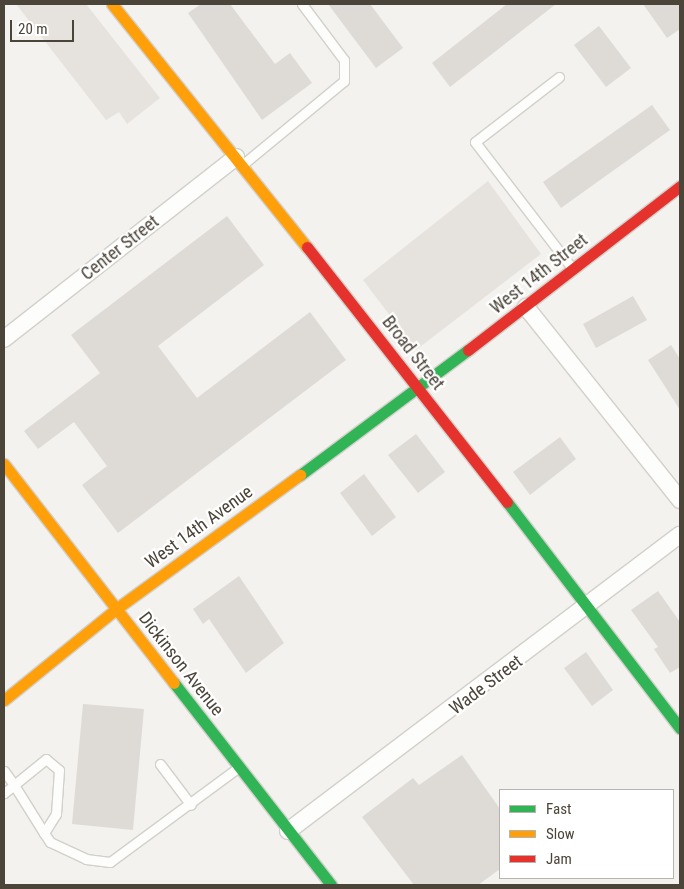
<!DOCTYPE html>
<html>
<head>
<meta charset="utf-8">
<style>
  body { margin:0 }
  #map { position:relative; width:684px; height:889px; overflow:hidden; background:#f4f2ee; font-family:"Roboto Condensed",sans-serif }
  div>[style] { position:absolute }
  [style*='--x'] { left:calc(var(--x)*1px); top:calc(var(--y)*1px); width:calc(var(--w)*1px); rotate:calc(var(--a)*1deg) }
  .parking>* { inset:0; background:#e6e3df }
  .building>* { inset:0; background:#dedbd6 }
  .roads { filter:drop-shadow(1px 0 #d2d0cb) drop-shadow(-1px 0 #d2d0cb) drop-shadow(0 1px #d2d0cb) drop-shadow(0 -1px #d2d0cb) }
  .lane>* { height:9px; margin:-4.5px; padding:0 4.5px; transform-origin:4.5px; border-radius:4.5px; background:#fdfdfc }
  .street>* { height:16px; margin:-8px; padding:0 8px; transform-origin:8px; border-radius:8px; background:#fdfdfc }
  .fast>* { height:11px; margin:-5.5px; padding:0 5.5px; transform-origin:5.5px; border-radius:5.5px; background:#30b455 }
  .slow>* { height:11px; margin:-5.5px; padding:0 5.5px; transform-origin:5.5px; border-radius:5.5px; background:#ff9f0a }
  .jam>* { height:11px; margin:-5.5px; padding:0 5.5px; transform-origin:5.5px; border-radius:5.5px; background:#e5322d }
  span { translate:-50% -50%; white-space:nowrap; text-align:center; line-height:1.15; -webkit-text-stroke:4.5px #fff; paint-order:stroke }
  .street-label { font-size:18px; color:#4b4439 }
  .frame { position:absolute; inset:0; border:5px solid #4b4439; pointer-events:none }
  .legend { position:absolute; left:499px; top:789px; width:175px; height:90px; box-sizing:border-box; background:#fff; border:1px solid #b7b4b0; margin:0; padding:6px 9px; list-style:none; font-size:15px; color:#4b4439 }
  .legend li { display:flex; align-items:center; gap:10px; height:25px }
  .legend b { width:25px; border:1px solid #b7b4b0 }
  .scale { position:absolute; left:10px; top:20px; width:64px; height:22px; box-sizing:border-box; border:2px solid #4b4439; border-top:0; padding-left:6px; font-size:15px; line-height:18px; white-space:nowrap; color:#4b4439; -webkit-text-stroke:4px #fff; paint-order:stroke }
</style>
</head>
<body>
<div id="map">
  <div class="parking">
    <div style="clip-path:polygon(16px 4px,86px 4px,160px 98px,127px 124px,119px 112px,106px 120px)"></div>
    <div style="clip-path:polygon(488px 181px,541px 254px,416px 350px,363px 280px)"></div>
  </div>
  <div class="building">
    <div style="clip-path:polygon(201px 4px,230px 4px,275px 64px,290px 53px,312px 83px,262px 120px,188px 13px)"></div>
    <div style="clip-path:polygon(328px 4px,370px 4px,403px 48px,376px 68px)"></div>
    <div style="clip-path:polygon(507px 4px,556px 4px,450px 87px,432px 63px)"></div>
    <div style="clip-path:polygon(643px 4px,680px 4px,680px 29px,667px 38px)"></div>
    <div style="clip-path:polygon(599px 26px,631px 68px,606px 87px,574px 45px)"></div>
    <div style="clip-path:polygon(652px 105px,670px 130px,561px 208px,543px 182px)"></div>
    <div style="clip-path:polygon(227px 216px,264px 265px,158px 346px,197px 398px,310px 312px,346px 360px,118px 533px,82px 485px,107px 466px,74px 422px,38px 449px,24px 431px,100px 373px,71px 335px)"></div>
    <div style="clip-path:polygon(633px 296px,647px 320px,596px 348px,583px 324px)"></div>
    <div style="clip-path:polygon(671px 345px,680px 359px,680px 410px,648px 360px)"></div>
    <div style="clip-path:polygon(416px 434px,445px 472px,418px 493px,388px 455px)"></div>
    <div style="clip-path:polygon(560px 437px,576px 459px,530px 495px,513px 472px)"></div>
    <div style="clip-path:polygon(364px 474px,396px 517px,372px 536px,340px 493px)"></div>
    <div style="clip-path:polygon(239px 576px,284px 643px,246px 673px,209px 619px,203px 624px,193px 609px)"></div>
    <div style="clip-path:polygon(658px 591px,680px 622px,680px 667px,670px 673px,654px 649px,658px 647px,631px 610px)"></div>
    <div style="clip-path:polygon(586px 652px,613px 690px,592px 706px,564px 668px)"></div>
    <div style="clip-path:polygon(83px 704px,144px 709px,133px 830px,72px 824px)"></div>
    <div style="clip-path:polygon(462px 755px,500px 809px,500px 869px,478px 885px,414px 885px,362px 817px,413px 778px,419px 785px)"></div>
  </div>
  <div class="roads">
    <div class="lane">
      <div style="--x:559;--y:77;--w:106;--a:142.3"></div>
      <div style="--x:475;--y:142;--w:159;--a:52.4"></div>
      <div style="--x:242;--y:165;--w:132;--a:-39.5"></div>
      <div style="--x:344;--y:81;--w:21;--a:-90"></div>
      <div style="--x:344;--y:60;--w:70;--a:-126.9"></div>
      <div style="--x:160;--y:764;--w:51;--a:52.9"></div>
      <div style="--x:4;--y:771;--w:17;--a:54"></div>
      <div style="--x:14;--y:785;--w:13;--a:141"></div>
      <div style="--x:44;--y:833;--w:22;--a:-58"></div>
      <div style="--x:56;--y:814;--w:44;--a:-86.1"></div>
      <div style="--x:59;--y:770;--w:17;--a:-140"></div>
      <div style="--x:46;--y:759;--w:41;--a:140.9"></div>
      <div style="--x:14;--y:785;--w:57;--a:58"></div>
      <div style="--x:44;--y:833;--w:11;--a:56"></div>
      <div style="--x:50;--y:842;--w:40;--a:25"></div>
      <div style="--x:86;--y:859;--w:24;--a:7"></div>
      <div style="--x:110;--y:862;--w:160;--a:-36.4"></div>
    </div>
    <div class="street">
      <div style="--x:526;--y:307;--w:247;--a:51.4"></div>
      <div style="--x:4;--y:339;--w:295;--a:-38.1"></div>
      <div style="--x:288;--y:831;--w:491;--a:-37.1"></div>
    </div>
    <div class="fast">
      <div style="--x:300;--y:475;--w:209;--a:-36.7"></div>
      <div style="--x:507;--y:502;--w:285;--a:52.6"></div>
      <div style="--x:174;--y:683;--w:256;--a:52.1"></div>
    </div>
    <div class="slow">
      <div style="--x:112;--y:4;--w:312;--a:51.3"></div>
      <div style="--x:4;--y:464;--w:277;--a:52.2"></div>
      <div style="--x:4;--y:700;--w:144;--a:-39.1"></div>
      <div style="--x:116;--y:609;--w:228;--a:-36.1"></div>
    </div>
    <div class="jam">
      <div style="--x:307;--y:247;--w:324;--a:51.9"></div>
      <div style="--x:468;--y:350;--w:268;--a:-37.7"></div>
    </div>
  </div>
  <div class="street-label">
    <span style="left:120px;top:248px;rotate:-38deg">Center Street</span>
    <span style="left:539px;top:274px;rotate:-38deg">West 14th Street</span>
    <span style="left:413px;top:353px;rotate:52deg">Broad Street</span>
    <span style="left:199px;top:527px;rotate:-36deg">West 14th Avenue</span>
    <span style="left:181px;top:664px;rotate:52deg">Dickinson Avenue</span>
    <span style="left:486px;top:685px;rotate:-37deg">Wade Street</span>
  </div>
  <div class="frame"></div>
  <ul class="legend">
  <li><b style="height:6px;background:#30b455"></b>Fast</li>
  <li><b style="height:6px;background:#ff9f0a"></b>Slow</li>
  <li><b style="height:6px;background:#e5322d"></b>Jam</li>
  </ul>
  <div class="scale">20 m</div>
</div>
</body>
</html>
